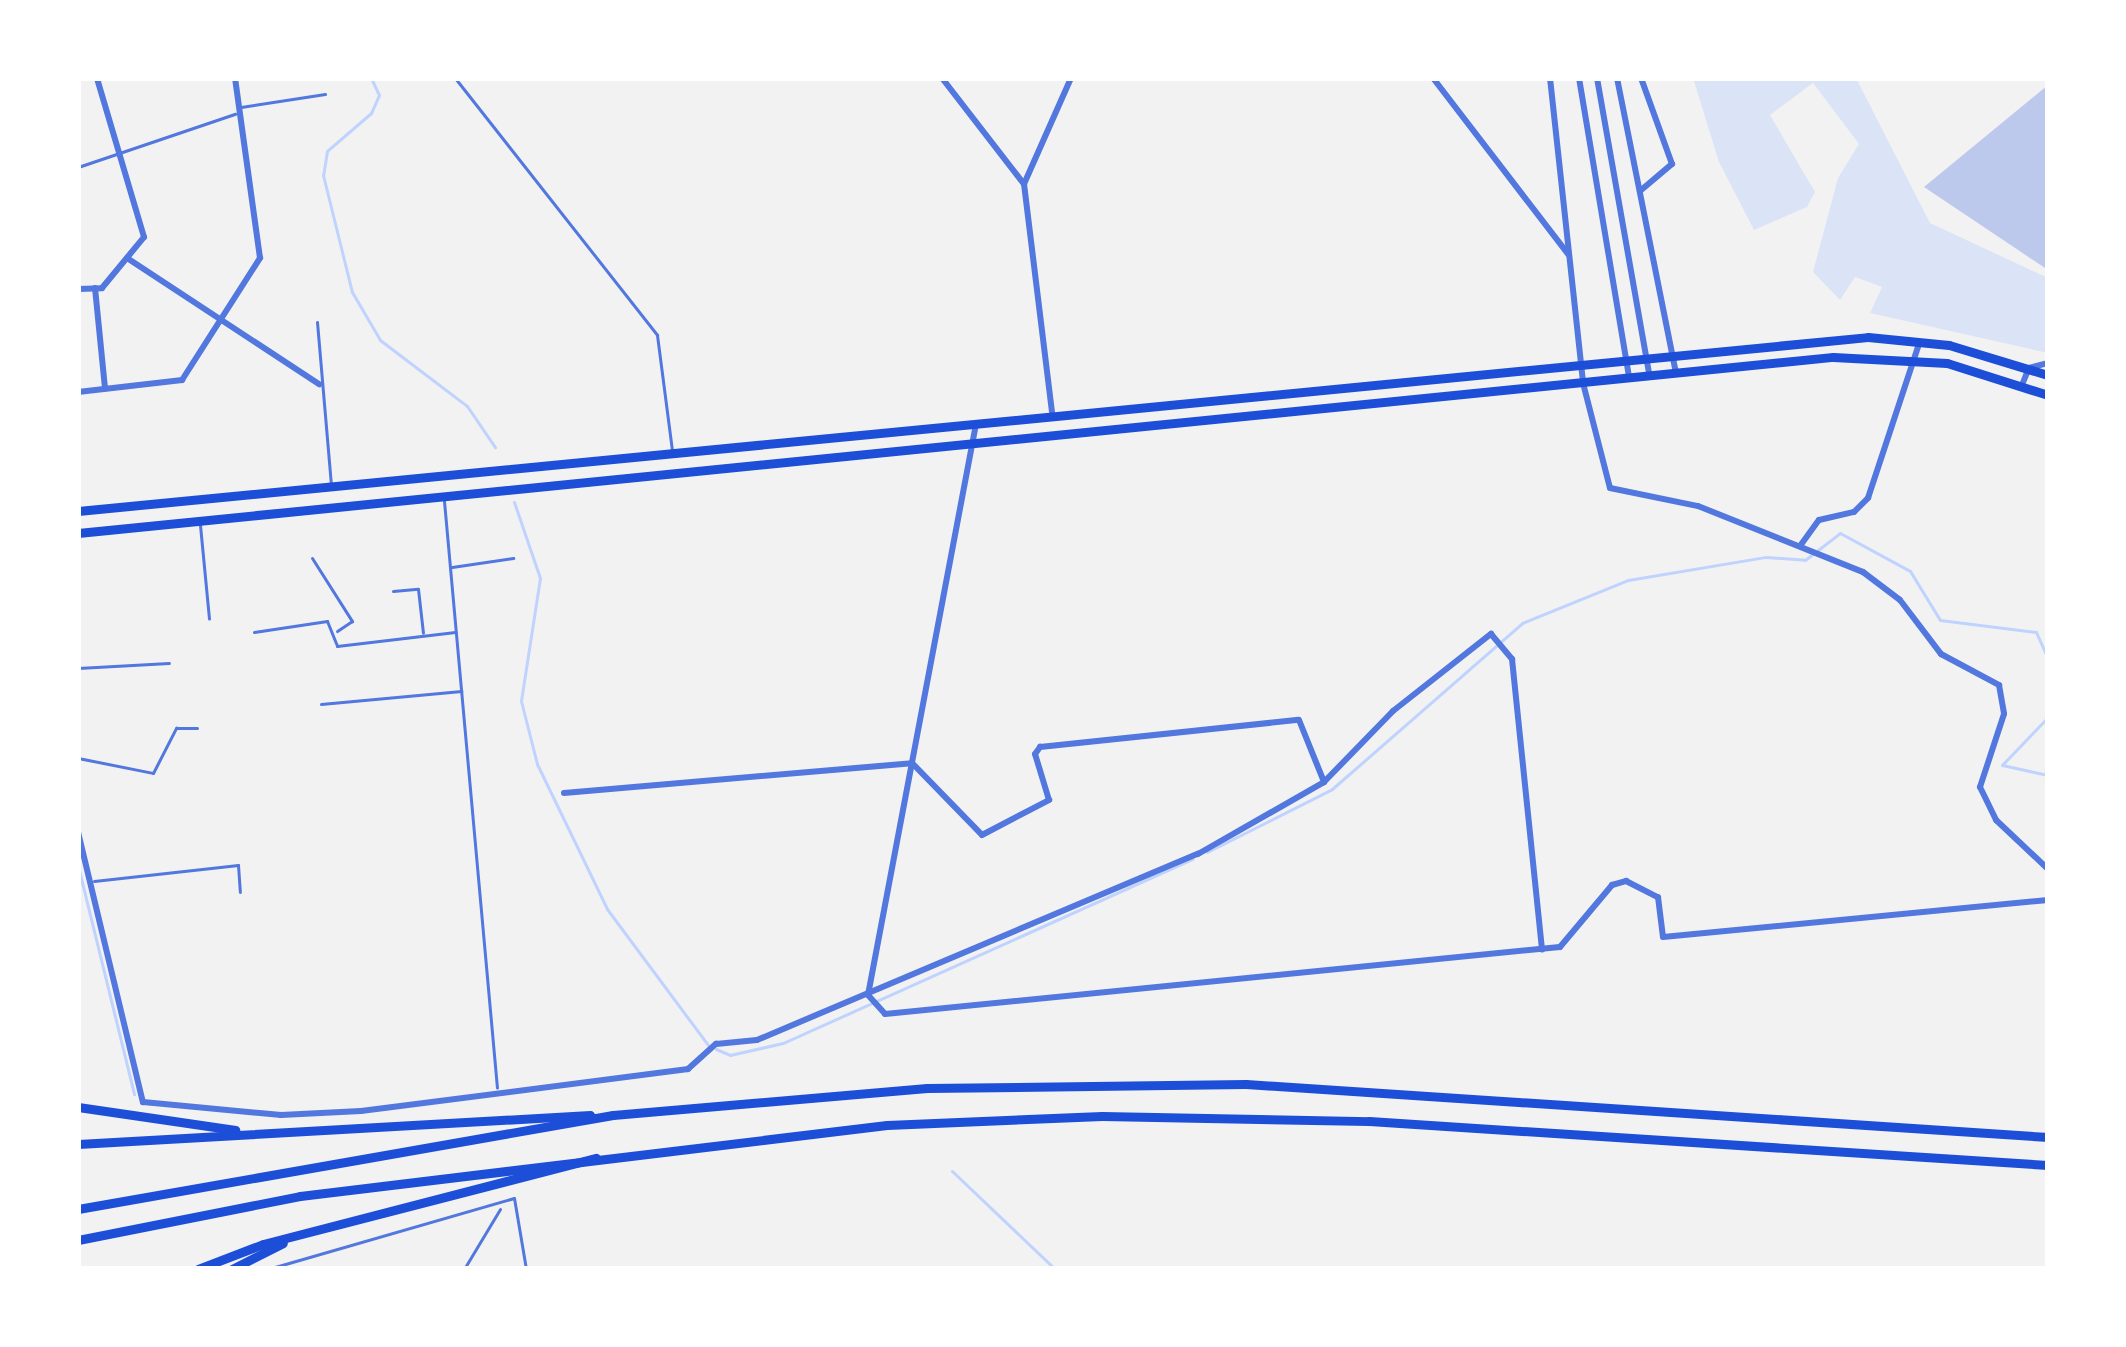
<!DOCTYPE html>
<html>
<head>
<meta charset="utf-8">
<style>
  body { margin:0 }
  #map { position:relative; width:2126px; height:1347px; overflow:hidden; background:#f2f2f2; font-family:Karla,sans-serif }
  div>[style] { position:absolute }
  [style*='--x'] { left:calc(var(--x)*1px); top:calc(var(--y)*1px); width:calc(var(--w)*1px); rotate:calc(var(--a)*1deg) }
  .green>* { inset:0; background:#dbe4f7 }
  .stream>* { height:3px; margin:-1.5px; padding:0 1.5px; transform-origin:1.5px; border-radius:1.5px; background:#bfd3fe }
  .building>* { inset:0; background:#bdc9ec }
  .service>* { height:3px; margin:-1.5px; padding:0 1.5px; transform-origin:1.5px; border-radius:1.5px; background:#5277de }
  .minor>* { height:6px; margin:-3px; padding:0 3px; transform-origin:3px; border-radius:3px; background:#5277de }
  .tertiary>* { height:6px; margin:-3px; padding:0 3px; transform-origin:3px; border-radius:3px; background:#5277de }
  .primary>* { height:9px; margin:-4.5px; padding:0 4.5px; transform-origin:4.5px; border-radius:4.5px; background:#1d4ed8 }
  .motorway>* { height:9px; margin:-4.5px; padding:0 4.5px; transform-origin:4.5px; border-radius:4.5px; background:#1d4ed8 }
  span { translate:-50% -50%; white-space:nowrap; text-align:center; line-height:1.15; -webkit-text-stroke:9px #fff; paint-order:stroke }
  .frame { position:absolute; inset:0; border:81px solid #fff; pointer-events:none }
</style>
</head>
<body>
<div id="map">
  <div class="green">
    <div style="clip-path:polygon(1693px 78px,1856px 78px,1930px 223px,2048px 278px,2048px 353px,1870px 313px,1882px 287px,1855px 277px,1840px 300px,1813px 272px,1838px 178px,1859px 144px,1813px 83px,1770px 115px,1815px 192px,1807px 207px,1754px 230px,1719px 162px)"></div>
  </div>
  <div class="stream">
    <div style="--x:371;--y:78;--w:19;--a:65"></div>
    <div style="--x:379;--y:95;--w:20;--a:114"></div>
    <div style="--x:371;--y:113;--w:58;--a:139.2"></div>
    <div style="--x:327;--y:151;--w:24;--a:99"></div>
    <div style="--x:323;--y:175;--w:121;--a:76.1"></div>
    <div style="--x:352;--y:292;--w:56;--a:59.7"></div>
    <div style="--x:380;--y:340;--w:109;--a:37.2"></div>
    <div style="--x:467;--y:406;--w:50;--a:55.7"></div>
    <div style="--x:514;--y:502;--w:80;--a:71.1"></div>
    <div style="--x:540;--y:578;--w:124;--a:98.8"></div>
    <div style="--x:521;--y:701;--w:65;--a:75.7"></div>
    <div style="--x:537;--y:764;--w:161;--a:64.2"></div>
    <div style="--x:607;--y:909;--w:169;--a:53.4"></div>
    <div style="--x:2048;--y:717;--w:66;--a:133.8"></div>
    <div style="--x:2002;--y:765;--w:47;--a:12.3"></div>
    <div style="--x:1207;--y:852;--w:140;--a:-26.7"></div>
    <div style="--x:1332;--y:789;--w:252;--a:-41.1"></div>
    <div style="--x:1522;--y:623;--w:114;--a:-22.1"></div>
    <div style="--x:1628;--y:580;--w:140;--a:-9.5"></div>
    <div style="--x:1766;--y:557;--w:39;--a:4"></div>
    <div style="--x:1805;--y:560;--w:44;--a:-37.6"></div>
    <div style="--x:1840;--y:533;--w:80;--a:28.5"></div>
    <div style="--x:1910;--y:571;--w:57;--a:58.5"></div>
    <div style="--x:1940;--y:620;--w:97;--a:7.1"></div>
    <div style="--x:2036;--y:632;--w:30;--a:66"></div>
    <div style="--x:78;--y:866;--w:235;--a:76.2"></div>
    <div style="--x:716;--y:1049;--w:15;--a:23"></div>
    <div style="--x:730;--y:1055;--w:54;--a:-12.8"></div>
    <div style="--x:783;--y:1043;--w:449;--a:-24.2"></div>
    <div style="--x:952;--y:1171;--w:142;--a:43.6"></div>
  </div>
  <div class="building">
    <div style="clip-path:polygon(2048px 85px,2048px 266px,2045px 268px,1924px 187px)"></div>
  </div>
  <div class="service">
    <div style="--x:455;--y:78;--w:327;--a:51.8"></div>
    <div style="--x:657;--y:335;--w:116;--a:82.6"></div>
    <div style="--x:241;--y:107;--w:85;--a:-8.8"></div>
    <div style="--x:78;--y:167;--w:166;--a:-18.7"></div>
    <div style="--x:317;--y:322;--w:163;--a:85.1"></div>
    <div style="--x:444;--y:501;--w:589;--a:84.84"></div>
    <div style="--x:200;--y:525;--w:94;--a:84.5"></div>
    <div style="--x:312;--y:558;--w:75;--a:57.6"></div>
    <div style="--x:352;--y:621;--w:18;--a:146"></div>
    <div style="--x:452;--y:567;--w:62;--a:-8.4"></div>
    <div style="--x:393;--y:591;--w:25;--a:-5"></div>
    <div style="--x:418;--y:589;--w:44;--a:83.5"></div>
    <div style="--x:254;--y:632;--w:74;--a:-8.6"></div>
    <div style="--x:327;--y:621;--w:27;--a:68"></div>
    <div style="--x:337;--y:646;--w:119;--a:-6.8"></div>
    <div style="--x:78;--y:668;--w:91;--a:-3.1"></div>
    <div style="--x:321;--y:704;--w:141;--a:-5.3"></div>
    <div style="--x:78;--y:758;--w:76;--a:11.3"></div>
    <div style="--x:153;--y:773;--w:51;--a:-62.9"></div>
    <div style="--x:176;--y:728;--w:21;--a:0"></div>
    <div style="--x:94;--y:881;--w:145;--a:-6.3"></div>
    <div style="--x:238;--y:865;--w:27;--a:86"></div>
    <div style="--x:268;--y:1269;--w:256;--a:-16.1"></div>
    <div style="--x:514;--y:1198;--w:72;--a:80.4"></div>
    <div style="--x:464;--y:1269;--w:70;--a:-59"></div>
  </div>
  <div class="minor">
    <div style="--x:942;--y:78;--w:134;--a:52.3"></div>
    <div style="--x:1433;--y:78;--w:222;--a:52.5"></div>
    <div style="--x:1640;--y:191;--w:42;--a:-40.2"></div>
    <div style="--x:1672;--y:164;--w:91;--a:-109.8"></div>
    <div style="--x:127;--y:258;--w:230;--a:33.3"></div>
    <div style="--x:95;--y:288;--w:101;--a:84.3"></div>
    <div style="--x:78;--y:289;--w:24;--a:-2"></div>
    <div style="--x:102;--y:288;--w:66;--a:-50.5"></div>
    <div style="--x:144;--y:237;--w:166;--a:-106.5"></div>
    <div style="--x:1583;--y:383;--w:108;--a:75.6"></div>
    <div style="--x:1610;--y:488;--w:90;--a:11.6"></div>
    <div style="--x:1698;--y:506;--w:178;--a:21.8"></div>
    <div style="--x:1863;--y:572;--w:46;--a:37.1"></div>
    <div style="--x:1900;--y:600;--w:68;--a:52.8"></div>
    <div style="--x:1941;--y:654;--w:66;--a:28.1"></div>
    <div style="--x:1999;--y:685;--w:29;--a:80"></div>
    <div style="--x:2004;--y:714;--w:77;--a:108.2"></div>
    <div style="--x:1980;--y:787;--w:37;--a:64"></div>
    <div style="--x:1996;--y:820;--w:71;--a:43.3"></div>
    <div style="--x:2022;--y:385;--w:18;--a:-68"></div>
    <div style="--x:2029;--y:368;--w:20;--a:-15"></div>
    <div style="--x:78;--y:392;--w:105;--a:-6.6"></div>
    <div style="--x:182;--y:380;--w:145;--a:-57.4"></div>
    <div style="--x:260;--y:258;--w:182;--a:-97.9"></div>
    <div style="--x:1052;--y:412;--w:230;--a:-97"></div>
    <div style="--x:1024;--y:184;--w:116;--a:-66.1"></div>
    <div style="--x:976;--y:424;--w:581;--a:100.71"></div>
    <div style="--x:868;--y:995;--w:25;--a:48"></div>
    <div style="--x:885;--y:1014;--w:678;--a:-5.67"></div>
    <div style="--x:1560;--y:947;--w:81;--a:-50"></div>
    <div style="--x:1612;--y:885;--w:15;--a:-16"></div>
    <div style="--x:1626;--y:881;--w:36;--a:27"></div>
    <div style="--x:1658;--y:897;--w:40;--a:82.9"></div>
    <div style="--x:1663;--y:937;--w:387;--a:-5.5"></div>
    <div style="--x:1800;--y:546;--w:32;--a:-54"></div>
    <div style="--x:1819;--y:520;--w:36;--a:-13"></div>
    <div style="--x:1854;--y:512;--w:20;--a:-45"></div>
    <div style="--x:1868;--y:498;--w:162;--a:-71.7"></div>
    <div style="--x:912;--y:763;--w:100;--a:45.8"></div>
    <div style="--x:982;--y:835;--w:76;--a:-27.6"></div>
    <div style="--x:1049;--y:800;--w:48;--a:-106.9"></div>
    <div style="--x:1035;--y:754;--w:9;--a:-54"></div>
    <div style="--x:1040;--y:747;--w:260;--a:-6"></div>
    <div style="--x:1299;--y:720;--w:67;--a:68"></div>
    <div style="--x:564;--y:793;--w:349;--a:-4.9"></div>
    <div style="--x:78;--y:832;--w:278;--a:76.5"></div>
    <div style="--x:143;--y:1102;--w:139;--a:5.4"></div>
    <div style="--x:281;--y:1115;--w:80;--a:-2.9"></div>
    <div style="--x:361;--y:1111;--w:330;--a:-7.3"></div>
    <div style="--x:688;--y:1069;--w:38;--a:-42"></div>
    <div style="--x:716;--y:1044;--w:41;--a:-5.6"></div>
    <div style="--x:757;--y:1040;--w:479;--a:-22.9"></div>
    <div style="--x:1198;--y:854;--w:145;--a:-29.7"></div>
    <div style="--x:1324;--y:782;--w:99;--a:-45.8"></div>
    <div style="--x:1393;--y:711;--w:125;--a:-38.2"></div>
    <div style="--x:1491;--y:634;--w:33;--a:50"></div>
    <div style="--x:1512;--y:659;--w:292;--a:84.1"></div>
  </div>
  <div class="tertiary">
    <div style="--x:1550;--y:78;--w:307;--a:83.8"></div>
    <div style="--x:1579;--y:78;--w:302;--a:80.5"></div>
    <div style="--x:1597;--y:78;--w:301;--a:80"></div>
    <div style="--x:1617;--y:78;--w:301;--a:78.7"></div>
  </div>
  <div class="primary">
    <div style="--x:78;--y:511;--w:1798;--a:-5.55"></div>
    <div style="--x:1868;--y:337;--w:81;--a:5.6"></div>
    <div style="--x:1949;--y:345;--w:103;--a:16.9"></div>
    <div style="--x:78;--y:533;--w:1764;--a:-5.73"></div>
    <div style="--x:1833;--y:357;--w:114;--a:3"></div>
    <div style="--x:1947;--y:363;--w:106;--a:17.6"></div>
  </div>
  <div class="motorway">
    <div style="--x:78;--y:1107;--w:159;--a:8.3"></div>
    <div style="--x:78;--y:1144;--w:513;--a:-3.24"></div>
    <div style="--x:78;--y:1209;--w:543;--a:-9.97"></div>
    <div style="--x:613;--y:1115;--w:315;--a:-4.9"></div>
    <div style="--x:927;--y:1088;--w:319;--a:-0.7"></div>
    <div style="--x:1246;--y:1084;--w:804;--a:3.78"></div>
    <div style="--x:78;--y:1240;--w:226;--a:-11.2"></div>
    <div style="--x:300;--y:1196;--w:591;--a:-6.9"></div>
    <div style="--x:887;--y:1125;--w:215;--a:-2.4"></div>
    <div style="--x:1102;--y:1116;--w:267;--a:1.1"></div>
    <div style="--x:1369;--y:1121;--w:680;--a:3.71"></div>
    <div style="--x:198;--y:1269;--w:70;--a:-21"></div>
    <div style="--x:263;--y:1244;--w:344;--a:-14.5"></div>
    <div style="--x:232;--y:1269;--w:57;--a:-27"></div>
  </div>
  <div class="frame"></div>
</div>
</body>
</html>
